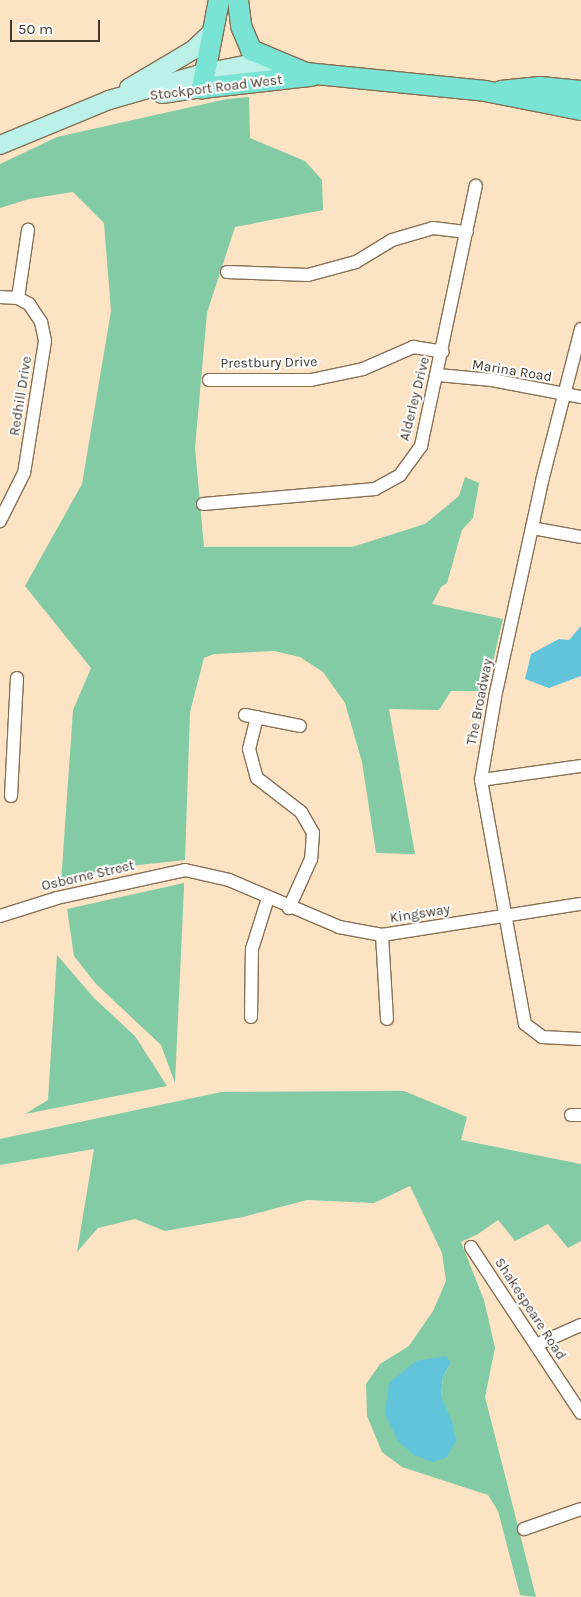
<!DOCTYPE html>
<html>
<head>
<meta charset="utf-8">
<style>
  body { margin:0 }
  #map { position:relative; width:581px; height:1597px; overflow:hidden; background:#fce3c4; font-family:Karla,sans-serif }
  div>[style] { position:absolute }
  [style*='--x'] { left:calc(var(--x)*1px); top:calc(var(--y)*1px); width:calc(var(--w)*1px); rotate:calc(var(--a)*1deg) }
  .green>* { inset:0; background:#82cba4 }
  .water>* { inset:0; background:#62c4db }
  .roads { filter:drop-shadow(1px 0 #867054) drop-shadow(-1px 0 #867054) drop-shadow(0 1px #867054) drop-shadow(0 -1px #867054) }
  .street>* { height:12px; margin:-6px; padding:0 6px; transform-origin:6px; border-radius:6px; background:#fff }
  .secondary>* { height:18px; margin:-9px; padding:0 9px; transform-origin:9px; border-radius:9px; background:#bcf1e9 }
  .primary>* { height:20px; margin:-10px; padding:0 10px; transform-origin:10px; border-radius:10px; background:#79e3d4 }
  span { translate:-50% -50%; white-space:nowrap; text-align:center; line-height:1.15; -webkit-text-stroke:4px #fff; paint-order:stroke }
  .street-label { font-size:14px; color:#42382c }
  .scale { position:absolute; left:10px; top:20px; width:90px; height:22px; box-sizing:border-box; border:2px solid #42382c; border-top:0; padding-left:6px; font-size:15px; line-height:18px; white-space:nowrap; color:#42382c; -webkit-text-stroke:4px #fff; paint-order:stroke }
</style>
</head>
<body>
<div id="map">
  <div class="green">
    <div style="clip-path:polygon(249px 97px,250px 138px,305px 161px,322px 180px,323px 210px,235px 227px,207px 313px,195px 448px,204px 547px,352px 547px,425px 524px,459px 496px,465px 477px,479px 483px,473px 518px,462px 530px,447px 583px,441px 587px,432px 604px,503px 619px,486px 691px,451px 691px,439px 710px,389px 709px,415px 854px,376px 853px,362px 762px,345px 703px,323px 672px,300px 657px,274px 651px,214px 654px,204px 658px,190px 712px,185px 860px,139px 865px,61px 883px,73px 710px,91px 668px,25px 586px,82px 484px,111px 311px,104px 223px,73px 192px,29px 199px,0 208px,0 164px,57px 137px,227px 99px)"></div>
    <div style="clip-path:polygon(184px 883px,184px 888px,175px 1083px,161px 1045px,96px 984px,74px 956px,67px 909px)"></div>
    <div style="clip-path:polygon(57px 955px,94px 998px,135px 1036px,167px 1086px,25px 1114px,48px 1100px)"></div>
    <div style="clip-path:polygon(evenodd,404px 1091px,467px 1117px,461px 1140px,581px 1164px,581px 1241px,568px 1248px,548px 1224px,515px 1241px,498px 1220px,478px 1234px,461px 1242px,484px 1300px,495px 1348px,485px 1397px,536px 1597px,520px 1595px,498px 1511px,488px 1495px,402px 1467px,382px 1452px,367px 1416px,366px 1384px,380px 1364px,409px 1346px,433px 1311px,446px 1281px,442px 1253px,410px 1186px,374px 1203px,307px 1200px,243px 1217px,165px 1231px,135px 1219px,98px 1228px,77px 1252px,94px 1149px,0 1165px,0 1139px,221px 1092px,404px 1091px,416px 1361px,451px 1363px,443px 1376px,441px 1397px,416px 1361px)"></div>
  </div>
  <div class="water">
    <div style="clip-path:polygon(581px 626px,581px 676px,549px 688px,525px 679px,531px 654px,559px 639px,569px 640px)"></div>
    <div style="clip-path:polygon(446px 1356px,451px 1363px,443px 1376px,441px 1397px,452px 1421px,456px 1441px,446px 1458px,432px 1462px,414px 1455px,398px 1441px,385px 1414px,389px 1383px,416px 1361px)"></div>
  </div>
  <div class="roads">
    <div class="street">
      <div style="--x:227;--y:272;--w:81;--a:2.1"></div>
      <div style="--x:308;--y:275;--w:50;--a:-15.2"></div>
      <div style="--x:356;--y:262;--w:42;--a:-31.4"></div>
      <div style="--x:392;--y:240;--w:43;--a:-16.3"></div>
      <div style="--x:433;--y:228;--w:34;--a:7"></div>
      <div style="--x:0;--y:297;--w:18;--a:3"></div>
      <div style="--x:18;--y:298;--w:13;--a:29"></div>
      <div style="--x:29;--y:304;--w:22;--a:56"></div>
      <div style="--x:41;--y:322;--w:19;--a:78"></div>
      <div style="--x:45;--y:341;--w:134;--a:99"></div>
      <div style="--x:24;--y:473;--w:54;--a:116.6"></div>
      <div style="--x:18;--y:298;--w:69;--a:-81.6"></div>
      <div style="--x:581;--y:329;--w:153;--a:104.4"></div>
      <div style="--x:543;--y:477;--w:226;--a:102.3"></div>
      <div style="--x:495;--y:698;--w:83;--a:99.7"></div>
      <div style="--x:481;--y:780;--w:248;--a:79.8"></div>
      <div style="--x:525;--y:1024;--w:21;--a:37"></div>
      <div style="--x:542;--y:1037;--w:39;--a:3"></div>
      <div style="--x:438;--y:375;--w:54;--a:5.3"></div>
      <div style="--x:492;--y:380;--w:91;--a:10.8"></div>
      <div style="--x:209;--y:380;--w:102;--a:0"></div>
      <div style="--x:311;--y:380;--w:53;--a:-11.9"></div>
      <div style="--x:363;--y:369;--w:55;--a:-23.7"></div>
      <div style="--x:413;--y:347;--w:30;--a:9"></div>
      <div style="--x:203;--y:504;--w:173;--a:-5"></div>
      <div style="--x:375;--y:489;--w:29;--a:-29"></div>
      <div style="--x:400;--y:475;--w:36;--a:-54"></div>
      <div style="--x:421;--y:446;--w:266;--a:-78.1"></div>
      <div style="--x:532;--y:528;--w:50;--a:10.4"></div>
      <div style="--x:245;--y:715;--w:56;--a:11.3"></div>
      <div style="--x:257;--y:717;--w:33;--a:104"></div>
      <div style="--x:249;--y:749;--w:30;--a:75"></div>
      <div style="--x:257;--y:778;--w:56;--a:37.7"></div>
      <div style="--x:301;--y:812;--w:24;--a:60"></div>
      <div style="--x:313;--y:833;--w:26;--a:94"></div>
      <div style="--x:311;--y:859;--w:54;--a:114.2"></div>
      <div style="--x:481;--y:780;--w:101;--a:-8"></div>
      <div style="--x:11;--y:796;--w:118;--a:-87.1"></div>
      <div style="--x:0;--y:916;--w:60;--a:-17.5"></div>
      <div style="--x:57;--y:898;--w:131;--a:-12.3"></div>
      <div style="--x:185;--y:870;--w:45;--a:12.8"></div>
      <div style="--x:229;--y:880;--w:120;--a:23.1"></div>
      <div style="--x:339;--y:927;--w:44;--a:10.5"></div>
      <div style="--x:382;--y:935;--w:201;--a:-8.9"></div>
      <div style="--x:382;--y:935;--w:84;--a:86.6"></div>
      <div style="--x:251;--y:1017;--w:68;--a:-89.2"></div>
      <div style="--x:252;--y:949;--w:53;--a:-72.6"></div>
      <div style="--x:571;--y:1115;--w:10;--a:0"></div>
      <div style="--x:471;--y:1247;--w:199;--a:56.5"></div>
      <div style="--x:536;--y:1345;--w:49;--a:-24"></div>
      <div style="--x:524;--y:1529;--w:60;--a:-19.3"></div>
    </div>
    <div class="secondary">
      <div style="--x:129;--y:88;--w:74;--a:-30.7"></div>
      <div style="--x:193;--y:50;--w:25;--a:-43"></div>
      <div style="--x:162;--y:94;--w:40;--a:-8.5"></div>
      <div style="--x:0;--y:145;--w:118;--a:-22.4"></div>
      <div style="--x:109;--y:100;--w:99;--a:-15.9"></div>
      <div style="--x:204;--y:73;--w:46;--a:-11.3"></div>
      <div style="--x:249;--y:64;--w:37;--a:9"></div>
    </div>
    <div class="primary">
      <div style="--x:219;--y:0;--w:90;--a:100.9"></div>
      <div style="--x:202;--y:88;--w:110;--a:-6.3"></div>
      <div style="--x:238;--y:0;--w:26;--a:83"></div>
      <div style="--x:241;--y:26;--w:26;--a:67"></div>
      <div style="--x:251;--y:50;--w:60;--a:22.7"></div>
      <div style="--x:306;--y:73;--w:180;--a:5.7"></div>
      <div style="--x:485;--y:91;--w:98;--a:11.2"></div>
      <div style="--x:501;--y:91;--w:39;--a:-6"></div>
      <div style="--x:540;--y:87;--w:41;--a:5.6"></div>
    </div>
  </div>
  <div class="street-label">
    <span style="left:216px;top:88px;rotate:-7deg">Stockport Road West</span>
    <span style="left:269px;top:363px;rotate:-1deg">Prestbury Drive</span>
    <span style="left:512px;top:371px;rotate:9deg">Marina Road</span>
    <span style="left:21px;top:396px;rotate:-81deg">Redhill Drive</span>
    <span style="left:415px;top:399px;rotate:-76deg">Alderley Drive</span>
    <span style="left:480px;top:702px;rotate:-79deg">The Broadway</span>
    <span style="left:88px;top:876px;rotate:-13deg">Osborne Street</span>
    <span style="left:420px;top:914px;rotate:-9deg">Kingsway</span>
    <span style="left:530px;top:1309px;rotate:57deg">Shakespeare Road</span>
  </div>
  <div class="scale">50 m</div>
</div>
</body>
</html>
